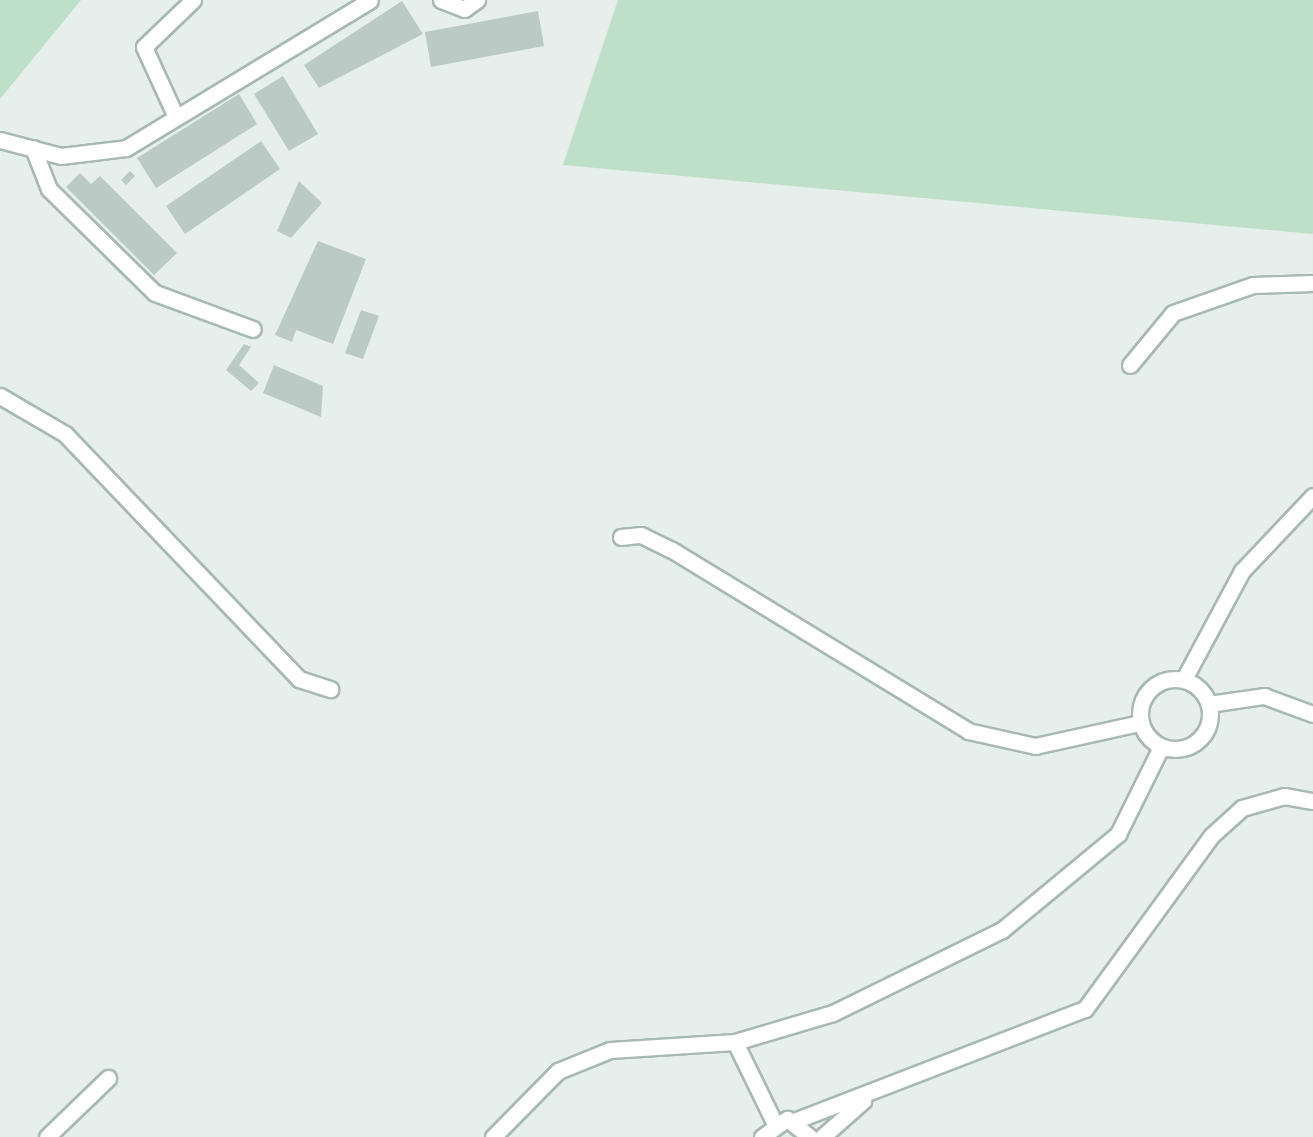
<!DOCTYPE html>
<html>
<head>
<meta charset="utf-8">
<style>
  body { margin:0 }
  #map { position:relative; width:1313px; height:1137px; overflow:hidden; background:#e6efeb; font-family:"Fira Sans Condensed",sans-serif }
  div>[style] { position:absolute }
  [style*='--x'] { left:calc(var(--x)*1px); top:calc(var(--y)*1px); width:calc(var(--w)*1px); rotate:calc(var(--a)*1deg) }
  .green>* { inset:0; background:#bfe0c8 }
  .building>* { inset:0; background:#bbcac4 }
  .roads { filter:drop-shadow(2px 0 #a8b8b2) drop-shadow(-2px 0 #a8b8b2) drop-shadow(0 2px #a8b8b2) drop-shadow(0 -2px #a8b8b2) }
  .minor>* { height:15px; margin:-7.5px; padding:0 7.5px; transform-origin:7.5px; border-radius:7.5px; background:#fff }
  .minor>.ring { margin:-7.5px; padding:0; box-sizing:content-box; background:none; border:15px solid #fff; border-radius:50% }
  span { translate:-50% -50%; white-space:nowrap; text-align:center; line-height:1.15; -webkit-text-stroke:10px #f7fbf9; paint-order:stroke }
</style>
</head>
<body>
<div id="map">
  <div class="green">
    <div style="clip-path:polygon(0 0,81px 0,0 99px)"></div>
    <div style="clip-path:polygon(618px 0,1313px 0,1313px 234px,563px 165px)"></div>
  </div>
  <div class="building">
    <div style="clip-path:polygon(402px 1px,423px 34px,319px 88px,304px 65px)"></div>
    <div style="clip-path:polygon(538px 11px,544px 46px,431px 67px,425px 32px)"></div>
    <div style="clip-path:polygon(283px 76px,318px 134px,289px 151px,254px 94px)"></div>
    <div style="clip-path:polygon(239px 94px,257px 124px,156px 188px,137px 158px)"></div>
    <div style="clip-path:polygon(261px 141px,280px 169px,185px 234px,166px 206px)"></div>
    <div style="clip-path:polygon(130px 171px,135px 176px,126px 185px,121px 180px)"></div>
    <div style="clip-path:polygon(80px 173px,91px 184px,100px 176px,177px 253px,154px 275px,66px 187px)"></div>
    <div style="clip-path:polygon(299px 181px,322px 203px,291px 238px,277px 231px)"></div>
    <div style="clip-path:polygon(318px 241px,366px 259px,333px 344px,296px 330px,292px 342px,275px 335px)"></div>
    <div style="clip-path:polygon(361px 310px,379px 316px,363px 359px,345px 353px)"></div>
    <div style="clip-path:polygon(244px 344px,251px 347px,239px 365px,259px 383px,251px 391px,226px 370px)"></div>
    <div style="clip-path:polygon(274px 365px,323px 386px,321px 417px,263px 393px)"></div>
  </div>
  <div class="roads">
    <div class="minor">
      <div style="--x:441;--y:0;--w:25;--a:21"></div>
      <div style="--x:464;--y:9;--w:16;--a:-35"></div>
      <div style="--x:176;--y:117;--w:77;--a:-114.6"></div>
      <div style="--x:144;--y:47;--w:68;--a:-43.8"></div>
      <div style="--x:0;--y:140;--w:63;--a:14.7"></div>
      <div style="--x:61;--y:156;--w:65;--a:-7"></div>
      <div style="--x:126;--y:148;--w:285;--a:-31.2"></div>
      <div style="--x:33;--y:148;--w:44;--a:68.7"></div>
      <div style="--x:49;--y:189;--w:148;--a:44.5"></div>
      <div style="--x:155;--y:293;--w:104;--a:20.2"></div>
      <div style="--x:1130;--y:365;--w:67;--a:-50.4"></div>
      <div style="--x:1173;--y:313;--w:85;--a:-19.3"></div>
      <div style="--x:1253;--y:285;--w:60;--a:-1.9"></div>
      <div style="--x:0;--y:396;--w:75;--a:30.3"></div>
      <div style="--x:65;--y:434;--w:339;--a:46.3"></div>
      <div style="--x:299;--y:679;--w:33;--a:18"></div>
      <div style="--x:621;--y:537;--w:20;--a:-6"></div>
      <div style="--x:641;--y:535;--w:34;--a:26"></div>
      <div style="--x:672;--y:550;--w:347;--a:31.4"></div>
      <div style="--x:968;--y:731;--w:69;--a:12.6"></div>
      <div style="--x:1035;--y:746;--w:107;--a:-12.4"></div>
      <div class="ring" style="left:1140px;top:679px;width:55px;height:55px"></div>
      <div style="--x:1184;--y:679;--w:123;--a:-61.8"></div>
      <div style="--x:1242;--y:571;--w:103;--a:-46.6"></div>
      <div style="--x:1209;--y:704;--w:56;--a:-8.3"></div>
      <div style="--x:1264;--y:696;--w:52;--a:20.2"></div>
      <div style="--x:735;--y:1042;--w:89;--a:64"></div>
      <div style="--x:794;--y:1121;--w:312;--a:-21.1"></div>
      <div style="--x:1085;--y:1009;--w:214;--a:-53.9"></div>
      <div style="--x:1211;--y:836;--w:42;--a:-42.1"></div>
      <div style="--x:1242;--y:808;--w:44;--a:-15.9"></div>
      <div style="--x:1284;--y:796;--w:29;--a:10"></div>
      <div style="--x:47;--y:1137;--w:85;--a:-44"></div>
      <div style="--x:493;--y:1137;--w:93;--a:-45.4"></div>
      <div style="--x:558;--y:1071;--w:56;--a:-22"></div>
      <div style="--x:610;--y:1050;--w:125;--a:-3.7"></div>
      <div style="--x:735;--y:1042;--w:102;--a:-16.5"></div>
      <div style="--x:833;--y:1013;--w:188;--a:-26.2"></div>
      <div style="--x:1002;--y:930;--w:151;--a:-39.6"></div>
      <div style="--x:1118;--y:834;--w:97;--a:-63.7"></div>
      <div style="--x:762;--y:1137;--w:31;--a:-36"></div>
      <div style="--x:787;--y:1119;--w:29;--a:38"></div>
      <div style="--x:822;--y:1137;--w:55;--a:-41.3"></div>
    </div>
  </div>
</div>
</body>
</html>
